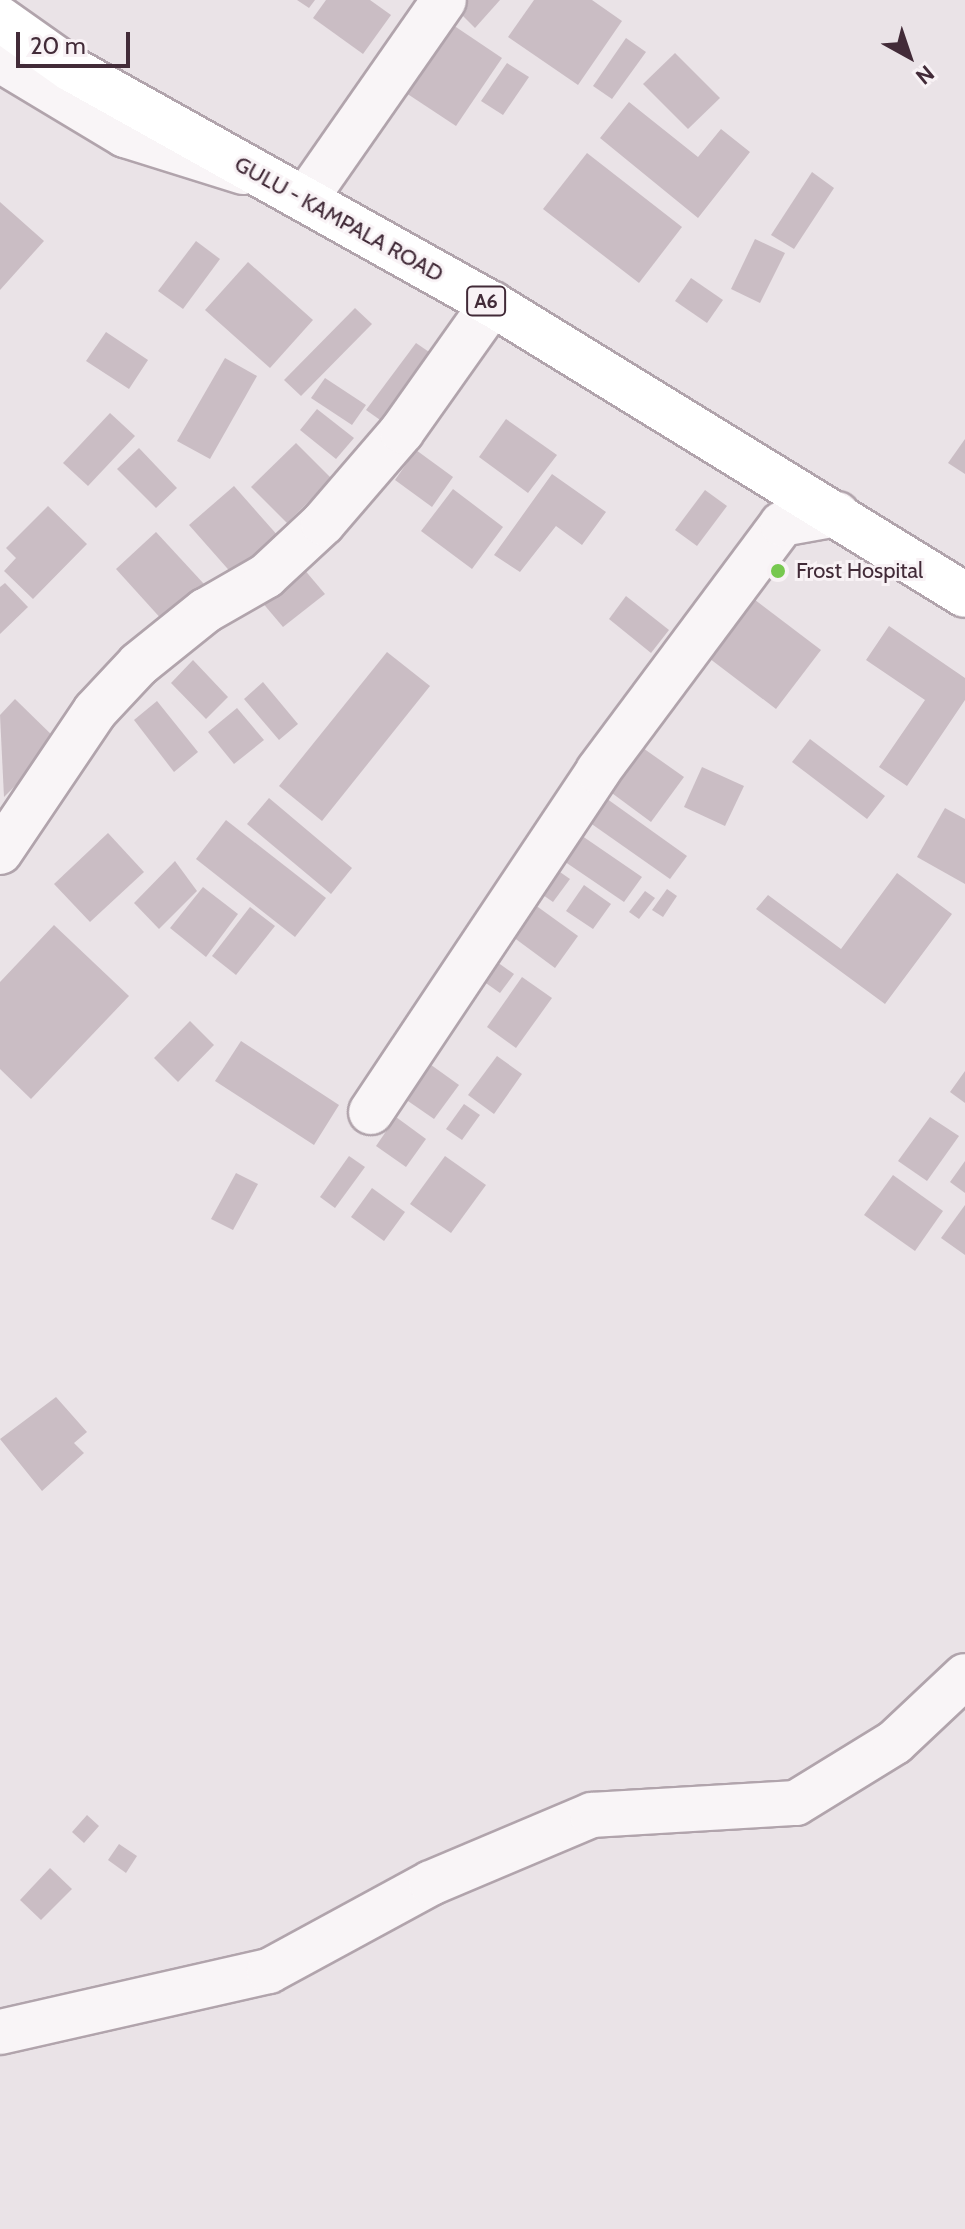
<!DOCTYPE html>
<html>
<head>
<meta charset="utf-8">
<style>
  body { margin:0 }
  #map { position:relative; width:965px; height:2229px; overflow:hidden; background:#eae3e7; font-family:Cabin,sans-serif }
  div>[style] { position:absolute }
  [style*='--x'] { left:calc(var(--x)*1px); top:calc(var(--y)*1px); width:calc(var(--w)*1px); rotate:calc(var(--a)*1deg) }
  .building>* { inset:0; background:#cabdc4 }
  .roads { filter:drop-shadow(2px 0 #b1a4ac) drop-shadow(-2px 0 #b1a4ac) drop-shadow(0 2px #b1a4ac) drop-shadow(0 -2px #b1a4ac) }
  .minor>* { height:44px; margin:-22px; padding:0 22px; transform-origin:22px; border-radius:22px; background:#f9f5f7 }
  .major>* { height:44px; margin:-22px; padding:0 22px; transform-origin:22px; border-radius:22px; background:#fff }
  .dots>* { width:22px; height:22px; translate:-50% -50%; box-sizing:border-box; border:4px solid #f8f2f5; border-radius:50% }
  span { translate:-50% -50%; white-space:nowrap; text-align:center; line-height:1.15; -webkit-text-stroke:6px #f8f2f5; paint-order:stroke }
  .shield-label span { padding:2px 6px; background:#f8f2f5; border:2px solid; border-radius:6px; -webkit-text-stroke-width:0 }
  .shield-label { font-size:20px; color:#422b38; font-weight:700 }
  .street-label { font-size:22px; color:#422b38 }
  .poi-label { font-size:22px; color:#422b38 }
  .left { translate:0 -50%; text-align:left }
  .north { position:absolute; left:869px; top:16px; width:80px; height:80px; -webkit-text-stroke:6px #f8f2f5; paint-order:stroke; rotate:140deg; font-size:22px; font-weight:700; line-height:32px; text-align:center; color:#422b38 }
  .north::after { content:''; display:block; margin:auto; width:28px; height:36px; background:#422b38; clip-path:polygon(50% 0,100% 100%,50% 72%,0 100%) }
  .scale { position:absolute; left:16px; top:32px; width:114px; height:36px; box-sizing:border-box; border:4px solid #422b38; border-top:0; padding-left:10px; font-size:24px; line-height:28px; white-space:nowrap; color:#422b38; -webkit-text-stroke:6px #f8f2f5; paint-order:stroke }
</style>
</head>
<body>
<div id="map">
  <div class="building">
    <div style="clip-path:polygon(297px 0,315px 0,309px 8px)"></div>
    <div style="clip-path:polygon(326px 0,370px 0,391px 15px,363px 54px,313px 18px)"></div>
    <div style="clip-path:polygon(467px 0,500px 0,475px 28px,458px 11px)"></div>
    <div style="clip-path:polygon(534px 0,592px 0,622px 21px,578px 85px,508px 37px)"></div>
    <div style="clip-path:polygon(447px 21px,502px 58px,456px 126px,400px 89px)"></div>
    <div style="clip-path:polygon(626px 38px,646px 52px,612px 99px,593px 86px)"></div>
    <div style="clip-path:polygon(675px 53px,720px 98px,688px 129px,643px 84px)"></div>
    <div style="clip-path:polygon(507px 63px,529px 77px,503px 115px,481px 101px)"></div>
    <div style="clip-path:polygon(629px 102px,698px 157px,721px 129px,750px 152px,698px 218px,600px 138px)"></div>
    <div style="clip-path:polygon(587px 153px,682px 227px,639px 283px,543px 209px)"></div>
    <div style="clip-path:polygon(812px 172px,834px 188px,794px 249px,771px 235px)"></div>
    <div style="clip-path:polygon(0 202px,44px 241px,0 290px)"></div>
    <div style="clip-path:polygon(755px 239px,785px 253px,760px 303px,731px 289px)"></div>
    <div style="clip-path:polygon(196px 241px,220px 259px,183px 309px,158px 291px)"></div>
    <div style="clip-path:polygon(248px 262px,313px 320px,270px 368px,205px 310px)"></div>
    <div style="clip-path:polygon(691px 278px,723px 300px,707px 323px,675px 301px)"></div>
    <div style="clip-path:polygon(355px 308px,372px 324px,301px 396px,284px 380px)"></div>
    <div style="clip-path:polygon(106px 332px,148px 360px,129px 389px,86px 361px)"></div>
    <div style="clip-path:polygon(416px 343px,432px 354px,383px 422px,366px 410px)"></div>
    <div style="clip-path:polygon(225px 358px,257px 376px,210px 459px,177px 441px)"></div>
    <div style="clip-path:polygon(325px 378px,366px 405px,352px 425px,311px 398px)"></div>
    <div style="clip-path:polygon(317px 409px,354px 438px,336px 459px,300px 430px)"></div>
    <div style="clip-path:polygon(110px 413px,135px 436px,88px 486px,63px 463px)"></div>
    <div style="clip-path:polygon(506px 419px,557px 455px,528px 493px,479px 457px)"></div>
    <div style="clip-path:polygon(965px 439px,965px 474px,948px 463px)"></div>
    <div style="clip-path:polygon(296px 443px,332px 479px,287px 523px,251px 487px)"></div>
    <div style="clip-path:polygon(139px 448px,177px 488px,156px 508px,117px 469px)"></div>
    <div style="clip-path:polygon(416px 450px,453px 477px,432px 507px,395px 480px)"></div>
    <div style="clip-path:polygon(552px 474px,606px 512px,582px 545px,556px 526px,520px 572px,494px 555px)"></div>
    <div style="clip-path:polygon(234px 486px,279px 537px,234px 576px,189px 525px)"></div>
    <div style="clip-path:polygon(453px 489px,503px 527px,472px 569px,421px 531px)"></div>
    <div style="clip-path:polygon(705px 490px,727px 506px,697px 546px,675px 530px)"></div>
    <div style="clip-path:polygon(48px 506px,87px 544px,33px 599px,4px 571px,16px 558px,6px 548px)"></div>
    <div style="clip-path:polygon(156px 532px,204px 584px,164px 622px,116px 569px)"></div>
    <div style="clip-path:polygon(303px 568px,325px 594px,283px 627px,261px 601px)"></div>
    <div style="clip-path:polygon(5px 583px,28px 607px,0 634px,0 587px)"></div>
    <div style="clip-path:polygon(746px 593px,821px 650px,776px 709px,701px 652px)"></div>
    <div style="clip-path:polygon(626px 596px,669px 630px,651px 653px,609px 619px)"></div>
    <div style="clip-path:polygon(889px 626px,965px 678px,965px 700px,907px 786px,879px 767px,925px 700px,866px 660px)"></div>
    <div style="clip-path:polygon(387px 652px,430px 686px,322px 821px,279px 786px)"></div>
    <div style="clip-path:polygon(193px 660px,228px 697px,206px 719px,171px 683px)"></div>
    <div style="clip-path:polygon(263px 682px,298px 724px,279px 740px,244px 699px)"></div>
    <div style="clip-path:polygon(15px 699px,59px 742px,4px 797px,0 715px)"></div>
    <div style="clip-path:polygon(157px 701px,198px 752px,174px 772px,134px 720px)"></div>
    <div style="clip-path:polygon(237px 708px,264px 740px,234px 764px,208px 732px)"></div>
    <div style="clip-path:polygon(810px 739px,885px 796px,867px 819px,792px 762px)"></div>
    <div style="clip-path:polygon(633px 741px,684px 777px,651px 822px,601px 785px)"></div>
    <div style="clip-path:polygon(702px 767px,744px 786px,725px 826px,684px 807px)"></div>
    <div style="clip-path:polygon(603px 796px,687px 856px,670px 879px,586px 820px)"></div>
    <div style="clip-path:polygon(269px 798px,352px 868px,331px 894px,247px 824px)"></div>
    <div style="clip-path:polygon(945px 808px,965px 819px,965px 884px,917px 857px)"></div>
    <div style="clip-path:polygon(226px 820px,326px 898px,295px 937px,196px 859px)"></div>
    <div style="clip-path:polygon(572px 829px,642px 877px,624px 902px,555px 855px)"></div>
    <div style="clip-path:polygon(108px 833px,144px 872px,90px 922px,54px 884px)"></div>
    <div style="clip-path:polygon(175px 861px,197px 891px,159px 929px,134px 903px)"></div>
    <div style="clip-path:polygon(547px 863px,570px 879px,553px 902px,530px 886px)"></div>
    <div style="clip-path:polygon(897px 873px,952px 914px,885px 1004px,756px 909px,768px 895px,841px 949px)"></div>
    <div style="clip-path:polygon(584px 885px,611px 904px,593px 929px,566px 911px)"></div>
    <div style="clip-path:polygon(203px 887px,238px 914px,206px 957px,170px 928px)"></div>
    <div style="clip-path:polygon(667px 889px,677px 896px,663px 917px,652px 910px)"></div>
    <div style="clip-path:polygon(645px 891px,655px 898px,639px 919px,629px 912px)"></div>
    <div style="clip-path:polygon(531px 902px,578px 936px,555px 968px,509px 934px)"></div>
    <div style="clip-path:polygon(250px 907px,275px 926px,236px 975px,212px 956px)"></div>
    <div style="clip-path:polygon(54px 925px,129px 996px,31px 1099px,0 1069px,0 982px)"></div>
    <div style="clip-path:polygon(490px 957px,514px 974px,500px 993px,476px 976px)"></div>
    <div style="clip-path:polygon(522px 977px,552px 998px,516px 1048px,487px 1027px)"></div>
    <div style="clip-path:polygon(190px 1021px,214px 1045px,178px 1082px,154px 1058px)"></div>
    <div style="clip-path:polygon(241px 1041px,339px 1105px,314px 1145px,215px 1081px)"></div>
    <div style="clip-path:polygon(497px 1056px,522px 1074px,494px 1114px,468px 1095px)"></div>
    <div style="clip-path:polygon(420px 1057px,459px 1085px,434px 1119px,395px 1092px)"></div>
    <div style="clip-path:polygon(965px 1071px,965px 1103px,950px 1092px)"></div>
    <div style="clip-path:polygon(464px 1104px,480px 1115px,462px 1140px,446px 1129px)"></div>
    <div style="clip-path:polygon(396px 1117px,426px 1139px,406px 1167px,376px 1146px)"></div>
    <div style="clip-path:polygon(930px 1117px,959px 1136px,927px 1181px,898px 1161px)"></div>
    <div style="clip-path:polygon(349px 1156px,365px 1167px,335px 1208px,320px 1197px)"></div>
    <div style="clip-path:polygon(445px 1156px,486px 1185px,451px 1233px,410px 1204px)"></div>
    <div style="clip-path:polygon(965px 1161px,965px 1193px,950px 1182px)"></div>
    <div style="clip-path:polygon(236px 1173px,258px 1184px,233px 1230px,211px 1219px)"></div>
    <div style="clip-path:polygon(893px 1175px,943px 1211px,915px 1251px,864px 1215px)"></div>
    <div style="clip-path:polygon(372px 1188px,405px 1212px,384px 1241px,351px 1217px)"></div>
    <div style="clip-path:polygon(965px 1205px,965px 1255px,941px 1238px)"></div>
    <div style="clip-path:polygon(56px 1397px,87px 1432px,74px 1443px,84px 1453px,42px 1491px,0 1439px)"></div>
    <div style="clip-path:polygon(87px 1815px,99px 1826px,84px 1843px,72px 1832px)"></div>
    <div style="clip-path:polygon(119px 1844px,137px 1856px,126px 1873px,108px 1860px)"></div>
    <div style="clip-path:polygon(50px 1868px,72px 1889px,41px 1920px,20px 1900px)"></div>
  </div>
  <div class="roads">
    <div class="minor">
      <div style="--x:0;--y:60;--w:146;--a:31"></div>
      <div style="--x:125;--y:135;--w:124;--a:17.4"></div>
      <div style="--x:306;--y:198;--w:241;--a:-55.1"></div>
      <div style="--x:0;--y:852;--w:170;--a:-56"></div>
      <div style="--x:95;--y:711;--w:64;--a:-46.9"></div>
      <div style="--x:139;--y:664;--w:85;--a:-38.8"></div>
      <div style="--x:205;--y:611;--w:70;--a:-29.8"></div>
      <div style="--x:266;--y:576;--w:78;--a:-42.9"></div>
      <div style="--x:323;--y:523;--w:121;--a:-49.3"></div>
      <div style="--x:402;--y:431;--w:156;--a:-54.7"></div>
      <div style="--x:371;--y:1112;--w:410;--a:-56.3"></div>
      <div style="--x:598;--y:771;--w:308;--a:-53.3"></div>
      <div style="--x:782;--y:524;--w:56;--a:-10.3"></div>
      <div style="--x:0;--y:2032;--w:276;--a:-12.8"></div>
      <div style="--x:269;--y:1971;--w:184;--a:-28.5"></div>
      <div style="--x:431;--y:1883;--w:175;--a:-22.9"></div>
      <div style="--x:592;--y:1815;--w:204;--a:-3.4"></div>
      <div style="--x:796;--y:1803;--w:116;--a:-31.6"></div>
      <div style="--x:895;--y:1742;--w:96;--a:-43.3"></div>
    </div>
    <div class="major">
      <div style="--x:0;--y:19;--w:87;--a:35.2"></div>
      <div style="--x:71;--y:69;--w:482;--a:29.2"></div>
      <div style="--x:492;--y:304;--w:555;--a:31.6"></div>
    </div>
  </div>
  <div class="dots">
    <div style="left:778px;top:571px;background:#77c84f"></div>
  </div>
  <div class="shield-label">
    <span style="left:486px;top:301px">A6</span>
  </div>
  <div class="street-label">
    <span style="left:339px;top:219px;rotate:29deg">GULU - KAMPALA ROAD</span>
  </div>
  <div class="poi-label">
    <span class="left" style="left:796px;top:571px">Frost Hospital</span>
  </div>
  <div class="north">N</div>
  <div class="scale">20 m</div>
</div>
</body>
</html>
